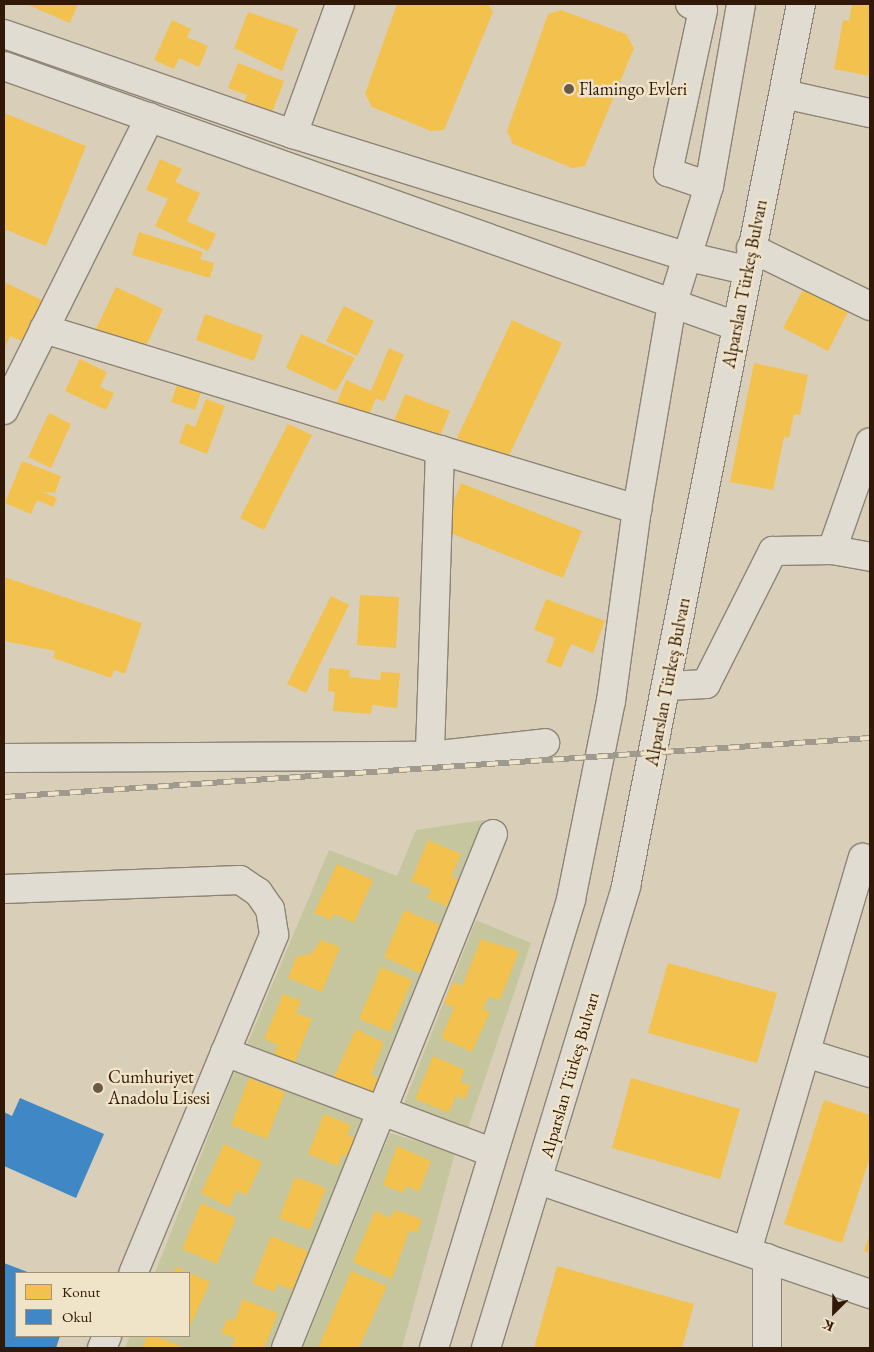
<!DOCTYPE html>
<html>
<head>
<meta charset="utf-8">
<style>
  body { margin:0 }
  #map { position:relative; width:874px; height:1352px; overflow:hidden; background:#d9cfb8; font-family:"EB Garamond",serif }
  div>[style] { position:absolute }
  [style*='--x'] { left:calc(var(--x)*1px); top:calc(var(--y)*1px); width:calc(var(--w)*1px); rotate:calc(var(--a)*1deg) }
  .green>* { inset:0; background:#c5c59e }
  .homes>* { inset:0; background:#f2c14e }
  .schools>* { inset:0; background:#3f88c5 }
  .roads { filter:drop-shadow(1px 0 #8d8475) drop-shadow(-1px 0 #8d8475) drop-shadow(0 1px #8d8475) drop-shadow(0 -1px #8d8475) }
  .street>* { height:28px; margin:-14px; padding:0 14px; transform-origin:14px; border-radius:14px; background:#e1dcd1 }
  .secondary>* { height:28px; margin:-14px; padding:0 14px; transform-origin:14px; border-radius:14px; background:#e1dcd1 }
  .rail>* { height:5.5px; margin-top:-2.75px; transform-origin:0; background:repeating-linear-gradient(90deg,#efe3c8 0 11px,#a0998e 0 22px); box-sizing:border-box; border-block:1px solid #a0998e }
  .dots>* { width:14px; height:14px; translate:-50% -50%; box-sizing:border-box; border:2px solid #efe3c8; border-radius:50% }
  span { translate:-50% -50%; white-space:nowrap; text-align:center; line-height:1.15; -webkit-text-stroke:5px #efe3c8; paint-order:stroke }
  .poi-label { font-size:18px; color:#321806 }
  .left { translate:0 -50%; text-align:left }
  .street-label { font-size:18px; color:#321806 }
  .frame { position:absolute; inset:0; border:5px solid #321806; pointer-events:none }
  .legend { position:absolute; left:15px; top:1272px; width:175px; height:65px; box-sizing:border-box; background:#efe3c8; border:1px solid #a3927a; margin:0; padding:6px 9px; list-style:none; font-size:15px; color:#321806 }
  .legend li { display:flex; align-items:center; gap:10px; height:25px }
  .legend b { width:25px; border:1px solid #a3927a }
  .north { position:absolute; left:809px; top:1287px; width:50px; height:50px; -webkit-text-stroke:4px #efe3c8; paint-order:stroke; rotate:203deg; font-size:14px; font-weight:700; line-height:20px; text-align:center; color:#321806 }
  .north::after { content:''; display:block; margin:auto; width:18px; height:22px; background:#321806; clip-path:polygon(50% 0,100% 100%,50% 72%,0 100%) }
</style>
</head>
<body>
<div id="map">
  <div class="green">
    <div style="clip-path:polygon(484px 820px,379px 1105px,243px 1054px,329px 850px,397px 876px,416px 830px)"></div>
    <div style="clip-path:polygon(476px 920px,531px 943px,467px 1131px,403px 1106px)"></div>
    <div style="clip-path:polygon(234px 1071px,367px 1117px,274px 1348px,125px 1348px,130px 1336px,189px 1336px,189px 1273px,155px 1273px)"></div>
    <div style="clip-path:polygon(390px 1133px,455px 1153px,402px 1348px,303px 1348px)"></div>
  </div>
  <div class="homes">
    <div style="clip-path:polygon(26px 4px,78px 4px,70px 23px)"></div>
    <div style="clip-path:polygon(397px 4px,488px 4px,493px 12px,444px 130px,431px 131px,372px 107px,365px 94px)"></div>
    <div style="clip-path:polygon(852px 4px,870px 6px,870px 76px,834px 69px,843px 20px,849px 21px)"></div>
    <div style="clip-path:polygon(561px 10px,626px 34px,634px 48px,585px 166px,572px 168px,513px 144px,507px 131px,548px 14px)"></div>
    <div style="clip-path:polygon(248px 12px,298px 29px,282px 71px,234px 48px)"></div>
    <div style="clip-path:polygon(172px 20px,191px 29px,187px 37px,208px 46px,199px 67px,179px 58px,174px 69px,154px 60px)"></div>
    <div style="clip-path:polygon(238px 63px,284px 81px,271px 115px,243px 104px,247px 95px,228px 88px)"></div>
    <div style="clip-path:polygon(4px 113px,86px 146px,46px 246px,4px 229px)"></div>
    <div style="clip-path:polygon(160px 159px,182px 169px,175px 182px,200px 193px,187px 221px,216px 234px,208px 251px,155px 226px,168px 199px,146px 190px)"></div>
    <div style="clip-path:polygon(139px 232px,203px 252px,200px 259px,214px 263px,210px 278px,132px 255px)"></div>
    <div style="clip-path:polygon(4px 282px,44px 301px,24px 342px,10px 336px,4px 349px)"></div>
    <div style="clip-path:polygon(116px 287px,163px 309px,143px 353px,95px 331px)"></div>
    <div style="clip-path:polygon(804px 288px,848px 312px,828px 351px,783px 328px)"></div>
    <div style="clip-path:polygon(344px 306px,374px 321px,357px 356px,326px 341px)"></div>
    <div style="clip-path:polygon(205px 314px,263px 335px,254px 361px,196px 340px)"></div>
    <div style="clip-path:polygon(512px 320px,562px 343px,506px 462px,457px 438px)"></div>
    <div style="clip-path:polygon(301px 334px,355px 358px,336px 391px,286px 368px)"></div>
    <div style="clip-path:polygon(389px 348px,404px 355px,384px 402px,376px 398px,368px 418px,336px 405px,346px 380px,371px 391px)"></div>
    <div style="clip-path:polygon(80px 359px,107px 372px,100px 387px,114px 393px,106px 410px,65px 391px)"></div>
    <div style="clip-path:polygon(754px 363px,808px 375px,800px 415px,794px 414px,789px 438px,784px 437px,773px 490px,730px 482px)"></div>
    <div style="clip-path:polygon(177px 385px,201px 392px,195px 410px,171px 402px)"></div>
    <div style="clip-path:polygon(405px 394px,450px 411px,439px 438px,394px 421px)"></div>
    <div style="clip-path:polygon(206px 399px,225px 406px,207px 454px,179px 443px,186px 423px,195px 427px)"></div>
    <div style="clip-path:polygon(49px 413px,71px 424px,51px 468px,28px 457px)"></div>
    <div style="clip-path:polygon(288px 424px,312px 435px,264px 530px,240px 518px)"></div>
    <div style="clip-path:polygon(22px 461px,61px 476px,55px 493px,43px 492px,57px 498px,53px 507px,37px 500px,31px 514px,5px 503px)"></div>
    <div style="clip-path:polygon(461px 483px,582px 531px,563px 578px,443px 530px)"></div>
    <div style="clip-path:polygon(4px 577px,142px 623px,125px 674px,114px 670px,111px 678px,53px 658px,55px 651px,4px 641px)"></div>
    <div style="clip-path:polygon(360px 595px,399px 597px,396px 648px,357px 645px)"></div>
    <div style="clip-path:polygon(331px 596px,349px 605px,306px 693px,287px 684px)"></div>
    <div style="clip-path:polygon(546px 599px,605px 621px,593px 653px,571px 644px,561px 668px,546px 662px,555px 638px,534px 630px)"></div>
    <div style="clip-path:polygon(329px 668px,350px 670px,349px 677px,380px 680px,381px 672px,400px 673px,397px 708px,372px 705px,371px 714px,333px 711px,335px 692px,328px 691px)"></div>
    <div style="clip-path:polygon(428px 840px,461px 854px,451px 877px,461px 880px,449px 907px,427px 898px,431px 889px,411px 881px)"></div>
    <div style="clip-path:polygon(337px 864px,373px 880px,354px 923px,334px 914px,331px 920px,314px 913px)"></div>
    <div style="clip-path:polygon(404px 910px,445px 927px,424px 975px,384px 957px)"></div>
    <div style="clip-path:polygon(481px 939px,519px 951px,500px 1000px,488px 997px,483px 1009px,490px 1012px,472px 1052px,441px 1038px,454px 1008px,444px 1003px,453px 982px,462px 986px)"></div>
    <div style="clip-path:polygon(321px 940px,340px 947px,322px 992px,288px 978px,296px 957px,312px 953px)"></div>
    <div style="clip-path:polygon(668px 963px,777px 993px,757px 1063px,648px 1033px)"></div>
    <div style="clip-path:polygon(381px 967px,412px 980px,390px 1032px,359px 1019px)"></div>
    <div style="clip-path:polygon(283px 994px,301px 1001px,296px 1013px,312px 1019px,294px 1065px,273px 1057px,278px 1045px,264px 1039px)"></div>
    <div style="clip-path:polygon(356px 1029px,384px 1043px,371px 1075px,383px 1080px,376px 1099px,331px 1083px)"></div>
    <div style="clip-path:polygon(433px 1056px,465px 1070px,460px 1082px,470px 1085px,465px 1099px,456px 1096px,449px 1113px,415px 1099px)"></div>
    <div style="clip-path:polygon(249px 1078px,285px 1092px,267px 1139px,231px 1125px)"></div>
    <div style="clip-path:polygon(631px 1078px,740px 1109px,720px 1179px,612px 1148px)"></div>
    <div style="clip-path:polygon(824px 1100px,870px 1115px,870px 1157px,842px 1243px,784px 1224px)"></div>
    <div style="clip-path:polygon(324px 1114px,351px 1125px,347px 1135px,357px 1139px,349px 1157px,343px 1154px,338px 1166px,308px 1154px)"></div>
    <div style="clip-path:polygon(224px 1144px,262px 1162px,247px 1195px,237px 1191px,229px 1207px,201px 1193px)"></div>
    <div style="clip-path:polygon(397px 1146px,431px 1161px,419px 1192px,407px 1186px,403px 1193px,383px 1185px)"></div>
    <div style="clip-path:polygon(295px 1177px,326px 1188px,310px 1230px,279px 1218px)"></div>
    <div style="clip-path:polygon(201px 1203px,236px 1218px,217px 1264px,182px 1249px)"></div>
    <div style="clip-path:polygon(395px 1210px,422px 1219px,417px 1233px,409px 1231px,392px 1279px,353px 1262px,375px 1211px,390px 1218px)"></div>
    <div style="clip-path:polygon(870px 1233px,870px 1253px,864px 1251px)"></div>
    <div style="clip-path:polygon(271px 1236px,308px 1251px,292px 1290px,277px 1284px,274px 1292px,252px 1283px)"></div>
    <div style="clip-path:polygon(557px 1266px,694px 1304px,682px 1348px,534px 1348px)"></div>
    <div style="clip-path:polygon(176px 1267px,210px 1282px,189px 1329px,189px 1273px,173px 1273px)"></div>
    <div style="clip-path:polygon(351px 1271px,387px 1286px,359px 1348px,318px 1348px)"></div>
    <div style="clip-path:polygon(243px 1299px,278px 1313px,264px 1348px,231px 1348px,235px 1338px,221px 1333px,227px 1319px,234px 1321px)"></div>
    <div style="clip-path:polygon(147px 1336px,154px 1336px,184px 1347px,142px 1348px)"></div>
  </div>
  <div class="schools">
    <div style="clip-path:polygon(20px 1098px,104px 1134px,76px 1198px,4px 1166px,4px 1112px,12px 1116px)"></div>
    <div style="clip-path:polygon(4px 1263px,30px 1273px,16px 1273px,16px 1336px,60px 1336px,56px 1348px,4px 1348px)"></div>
  </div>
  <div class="roads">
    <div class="street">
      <div style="--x:690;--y:4;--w:14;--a:25"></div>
      <div style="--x:703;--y:10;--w:166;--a:102.2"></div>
      <div style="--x:668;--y:172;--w:43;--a:18.9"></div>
      <div style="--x:784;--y:94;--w:88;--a:12.5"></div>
      <div style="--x:293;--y:134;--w:138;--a:-70.1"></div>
      <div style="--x:751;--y:248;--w:132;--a:26"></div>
      <div style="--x:44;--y:329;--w:414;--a:17"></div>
      <div style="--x:440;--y:450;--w:306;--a:91.9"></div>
      <div style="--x:430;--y:756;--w:116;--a:-6.4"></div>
      <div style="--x:4;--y:410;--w:327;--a:-63.5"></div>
      <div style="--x:440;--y:450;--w:206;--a:16.7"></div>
      <div style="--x:832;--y:550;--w:39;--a:10"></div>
      <div style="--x:668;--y:686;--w:38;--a:-3"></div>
      <div style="--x:706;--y:684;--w:149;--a:-63.3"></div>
      <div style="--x:773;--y:551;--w:59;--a:-1"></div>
      <div style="--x:832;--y:550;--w:114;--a:-70.6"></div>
      <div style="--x:4;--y:758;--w:426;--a:-0.3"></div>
      <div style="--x:4;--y:889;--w:236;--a:-2.2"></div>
      <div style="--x:240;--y:880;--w:22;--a:34"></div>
      <div style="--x:258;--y:892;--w:21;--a:55"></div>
      <div style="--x:270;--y:909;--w:26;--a:81"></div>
      <div style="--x:274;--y:935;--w:366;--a:112.6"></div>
      <div style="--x:225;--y:1052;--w:286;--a:20.6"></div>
      <div style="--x:806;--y:1053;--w:67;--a:17.4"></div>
      <div style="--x:539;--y:1180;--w:350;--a:19"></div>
      <div style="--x:747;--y:1251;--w:410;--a:-73.6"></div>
      <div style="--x:102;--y:1348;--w:13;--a:-67"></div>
      <div style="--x:286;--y:1348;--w:554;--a:-68.06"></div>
      <div style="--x:767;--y:1348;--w:90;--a:-90"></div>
    </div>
    <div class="secondary">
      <div style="--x:4;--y:34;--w:306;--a:19.1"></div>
      <div style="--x:293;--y:134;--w:411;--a:17.3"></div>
      <div style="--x:685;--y:256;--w:63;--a:12.9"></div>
      <div style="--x:4;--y:66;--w:777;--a:19.55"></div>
      <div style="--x:434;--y:1348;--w:469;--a:-73"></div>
      <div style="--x:571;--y:899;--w:202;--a:-78.6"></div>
      <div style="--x:611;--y:701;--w:194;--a:-82.3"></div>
      <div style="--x:637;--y:509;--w:207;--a:-80.3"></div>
      <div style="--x:672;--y:305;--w:125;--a:-72.7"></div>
      <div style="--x:709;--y:186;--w:185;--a:-80"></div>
      <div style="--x:486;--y:1348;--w:483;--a:-73.1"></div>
      <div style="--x:626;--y:886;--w:899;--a:-78.78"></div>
    </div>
  </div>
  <div class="rail">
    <div style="--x:4;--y:797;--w:868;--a:-3.9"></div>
  </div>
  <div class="dots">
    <div style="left:569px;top:89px;background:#6c5844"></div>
    <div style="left:98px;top:1088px;background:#6c5844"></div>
  </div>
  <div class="poi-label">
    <span class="left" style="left:579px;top:89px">Flamingo Evleri</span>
    <span class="left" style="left:108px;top:1088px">Cumhuriyet<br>Anadolu Lisesi</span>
  </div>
  <div class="street-label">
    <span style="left:745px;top:284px;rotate:-79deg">Alparslan Türkeş Bulvarı</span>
    <span style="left:668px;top:682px;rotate:-79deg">Alparslan Türkeş Bulvarı</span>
    <span style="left:570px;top:1075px;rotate:-74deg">Alparslan Türkeş Bulvarı</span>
  </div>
  <div class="frame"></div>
  <ul class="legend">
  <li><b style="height:14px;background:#f2c14e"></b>Konut</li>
  <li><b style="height:14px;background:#3f88c5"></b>Okul</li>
  </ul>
  <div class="north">K</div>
</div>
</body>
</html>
